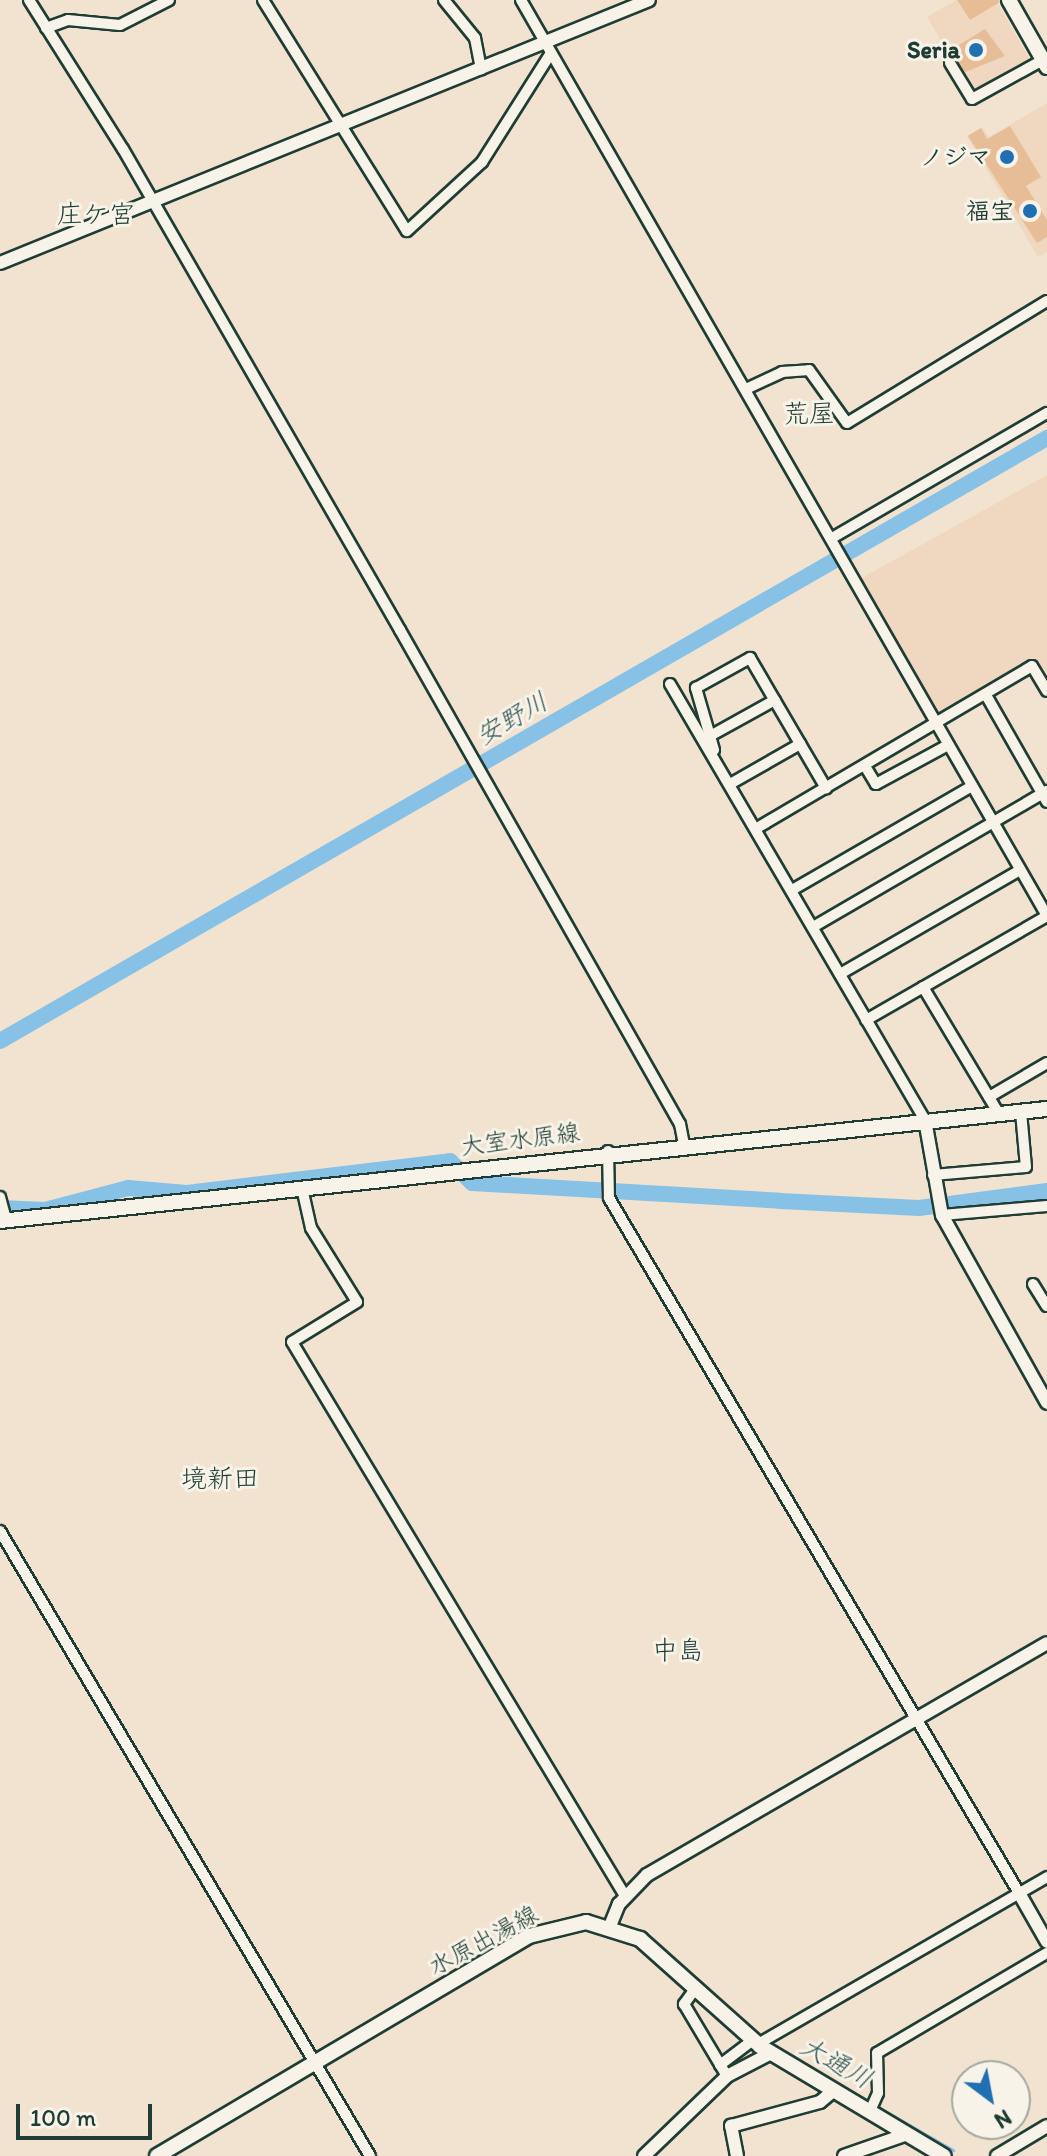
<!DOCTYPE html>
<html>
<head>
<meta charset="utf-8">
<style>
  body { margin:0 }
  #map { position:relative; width:1047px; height:2156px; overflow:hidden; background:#f2e3d0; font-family:Itim,"Klee One",sans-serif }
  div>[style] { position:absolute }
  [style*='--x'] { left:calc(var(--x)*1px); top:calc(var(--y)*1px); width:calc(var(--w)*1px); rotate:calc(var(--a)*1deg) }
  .built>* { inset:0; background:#efd8bf }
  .stream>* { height:3px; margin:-1.5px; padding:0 1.5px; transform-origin:1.5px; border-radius:1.5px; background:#87c2e6 }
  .river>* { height:16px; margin:-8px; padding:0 8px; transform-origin:8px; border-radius:8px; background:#87c2e6 }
  .building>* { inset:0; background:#e7bd97 }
  .roads { filter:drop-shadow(2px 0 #1f3d34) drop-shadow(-2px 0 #1f3d34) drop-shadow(0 2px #1f3d34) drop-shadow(0 -2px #1f3d34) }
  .minor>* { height:10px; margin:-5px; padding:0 5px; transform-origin:5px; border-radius:5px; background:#f7f3e8 }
  .tertiary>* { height:12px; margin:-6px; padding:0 6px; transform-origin:6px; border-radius:6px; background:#f7f3e8 }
  .secondary>* { height:14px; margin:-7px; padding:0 7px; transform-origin:7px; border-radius:7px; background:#f7f3e8 }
  .dots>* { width:22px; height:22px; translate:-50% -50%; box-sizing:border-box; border:4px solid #f7f3e8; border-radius:50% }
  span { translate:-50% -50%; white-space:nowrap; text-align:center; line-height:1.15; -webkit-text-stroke:6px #f7f3e8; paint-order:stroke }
  .poi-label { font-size:24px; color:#1f3d34; font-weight:700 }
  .right { translate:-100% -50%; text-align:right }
  .street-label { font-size:24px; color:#1f3d34 }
  .neighbourhood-label { font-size:26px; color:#1f3d34 }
  .water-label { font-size:26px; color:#345858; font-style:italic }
  .north { position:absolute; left:951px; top:2060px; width:80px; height:80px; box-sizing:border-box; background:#f7f3e8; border:2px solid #a1aaa0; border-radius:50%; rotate:148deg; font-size:22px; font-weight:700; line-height:32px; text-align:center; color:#1f3d34 }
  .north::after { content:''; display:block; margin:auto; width:28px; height:36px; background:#1f6fb2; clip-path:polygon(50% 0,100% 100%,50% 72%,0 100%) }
  .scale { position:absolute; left:16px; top:2104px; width:136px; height:36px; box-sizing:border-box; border:4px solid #1f3d34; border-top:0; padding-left:10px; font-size:24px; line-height:28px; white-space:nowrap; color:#1f3d34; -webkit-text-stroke:6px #f7f3e8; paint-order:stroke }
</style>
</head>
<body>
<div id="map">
  <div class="built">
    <div style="clip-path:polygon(956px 0,996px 0,1030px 60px,972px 93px,927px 17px)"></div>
    <div style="clip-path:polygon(1047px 103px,1047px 252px,1038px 257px,967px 136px,982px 127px,989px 137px)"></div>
    <div style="clip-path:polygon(1047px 475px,1047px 683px,1034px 663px,939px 718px,858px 580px)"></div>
  </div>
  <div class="stream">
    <div style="--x:775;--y:2048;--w:35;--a:29"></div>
    <div style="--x:728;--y:2068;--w:36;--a:-28"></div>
    <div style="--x:819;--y:2073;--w:155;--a:29.9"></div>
    <div style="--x:673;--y:2120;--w:56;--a:-44.3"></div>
  </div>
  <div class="river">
    <div style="--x:0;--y:1041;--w:1208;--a:-29.94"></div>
    <div style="--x:0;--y:1208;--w:45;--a:2.5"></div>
    <div style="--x:45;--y:1210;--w:86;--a:-14.8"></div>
    <div style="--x:128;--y:1188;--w:59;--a:4.8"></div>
    <div style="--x:187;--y:1193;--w:265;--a:-6.9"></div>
    <div style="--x:450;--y:1161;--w:31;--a:45"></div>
    <div style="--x:472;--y:1183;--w:309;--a:3.3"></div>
    <div style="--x:780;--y:1201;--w:139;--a:2.9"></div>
    <div style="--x:919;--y:1208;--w:129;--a:-7.6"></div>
  </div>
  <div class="building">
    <div style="clip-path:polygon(957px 0,999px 0,1000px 2px,970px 20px)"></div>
    <div style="clip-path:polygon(985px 29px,1005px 56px,965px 72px,949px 51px)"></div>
    <div style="clip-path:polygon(1010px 126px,1041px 177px,1026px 186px,1047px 220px,1047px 237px,1037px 243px,968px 136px,981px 128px,987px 139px)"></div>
  </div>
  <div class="roads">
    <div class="minor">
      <div style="--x:29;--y:0;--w:176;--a:57.8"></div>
      <div style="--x:123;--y:149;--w:555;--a:60.06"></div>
      <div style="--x:400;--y:630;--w:568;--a:60.46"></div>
      <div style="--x:680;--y:1124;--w:20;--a:79"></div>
      <div style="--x:263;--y:0;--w:272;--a:58.1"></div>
      <div style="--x:407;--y:231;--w:102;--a:-42.6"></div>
      <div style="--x:482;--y:162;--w:129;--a:-57.7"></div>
      <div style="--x:444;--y:0;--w:49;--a:50.8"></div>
      <div style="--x:475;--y:38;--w:32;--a:79"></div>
      <div style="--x:521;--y:0;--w:1056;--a:60.13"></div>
      <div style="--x:46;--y:28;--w:23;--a:-20"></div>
      <div style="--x:68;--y:20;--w:52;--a:5.5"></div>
      <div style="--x:120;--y:25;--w:55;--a:-27"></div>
      <div style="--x:950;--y:63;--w:42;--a:58.6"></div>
      <div style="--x:972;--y:99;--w:81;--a:-28.8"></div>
      <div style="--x:746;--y:389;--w:40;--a:-25"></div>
      <div style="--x:782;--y:372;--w:27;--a:-4"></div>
      <div style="--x:809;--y:370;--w:65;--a:54.4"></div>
      <div style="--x:847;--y:423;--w:234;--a:-31.4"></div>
      <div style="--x:832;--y:538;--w:249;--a:-30.2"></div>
      <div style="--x:670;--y:684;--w:505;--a:59.68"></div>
      <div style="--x:986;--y:695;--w:123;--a:60.3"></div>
      <div style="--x:710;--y:736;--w:74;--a:-29"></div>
      <div style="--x:714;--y:750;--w:65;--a:-106.2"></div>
      <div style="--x:696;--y:688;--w:62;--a:-29.1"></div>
      <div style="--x:750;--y:658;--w:151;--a:59.7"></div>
      <div style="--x:865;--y:766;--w:21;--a:59"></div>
      <div style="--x:876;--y:784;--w:82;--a:-28.4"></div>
      <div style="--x:730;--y:784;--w:81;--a:-29.7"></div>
      <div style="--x:757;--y:828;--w:319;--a:-30.5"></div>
      <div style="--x:1032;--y:666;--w:29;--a:59"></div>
      <div style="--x:792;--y:890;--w:208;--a:-30"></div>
      <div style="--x:813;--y:927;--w:271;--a:-30.2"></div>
      <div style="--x:840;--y:974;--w:208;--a:-30"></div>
      <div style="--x:923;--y:987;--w:148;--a:59.1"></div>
      <div style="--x:866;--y:1020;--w:209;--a:-29.9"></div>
      <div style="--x:989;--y:1097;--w:67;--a:-30.4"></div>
      <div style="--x:608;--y:1151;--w:47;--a:88.8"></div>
      <div style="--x:609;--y:1198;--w:807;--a:59.46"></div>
      <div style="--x:933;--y:1175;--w:93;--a:-4.9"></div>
      <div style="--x:1026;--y:1167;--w:55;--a:-95.2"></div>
      <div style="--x:302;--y:1188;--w:41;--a:77.3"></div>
      <div style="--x:311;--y:1228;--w:87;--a:58.1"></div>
      <div style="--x:357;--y:1302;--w:76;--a:148.4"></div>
      <div style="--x:292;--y:1342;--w:646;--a:58.99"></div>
      <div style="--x:0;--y:1197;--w:24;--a:75"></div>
      <div style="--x:942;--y:1215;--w:105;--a:-4.9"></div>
      <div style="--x:1033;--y:1284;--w:26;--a:58"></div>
      <div style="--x:0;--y:1531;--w:726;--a:59.37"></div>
      <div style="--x:695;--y:1989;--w:19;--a:126"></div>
      <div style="--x:684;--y:2004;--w:84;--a:59.2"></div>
      <div style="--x:758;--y:2044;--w:334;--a:-30"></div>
      <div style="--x:720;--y:2065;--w:41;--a:-37.1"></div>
      <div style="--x:870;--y:2111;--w:20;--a:-66"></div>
      <div style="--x:878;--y:2093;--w:40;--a:-91.4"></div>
      <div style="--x:877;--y:2053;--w:197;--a:-30.5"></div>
    </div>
    <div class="tertiary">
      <div style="--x:0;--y:263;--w:700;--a:-22.06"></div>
      <div style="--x:925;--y:1120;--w:97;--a:79.9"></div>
      <div style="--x:942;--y:1215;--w:215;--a:60.8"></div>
      <div style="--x:1019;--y:1893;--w:56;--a:60.3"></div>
      <div style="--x:610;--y:1926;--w:24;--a:-68"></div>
      <div style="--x:619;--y:1904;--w:40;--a:-46"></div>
      <div style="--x:647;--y:1875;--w:462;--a:-30.1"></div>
      <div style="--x:644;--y:2156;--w:115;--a:-43.9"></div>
      <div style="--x:727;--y:2076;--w:50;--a:-27.6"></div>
      <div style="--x:737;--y:2156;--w:31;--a:-101"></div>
      <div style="--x:731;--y:2126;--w:92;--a:-15.1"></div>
      <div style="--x:820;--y:2102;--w:16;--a:-40"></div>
      <div style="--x:844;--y:2156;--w:67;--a:-19.2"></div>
      <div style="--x:997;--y:2156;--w:58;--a:-31"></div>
    </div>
    <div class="secondary">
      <div style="--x:1009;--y:0;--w:77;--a:60.4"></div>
      <div style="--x:0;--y:1221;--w:1053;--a:-6.11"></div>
      <div style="--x:157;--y:2156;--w:432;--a:-30.6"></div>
      <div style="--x:529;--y:1936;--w:59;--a:-13.8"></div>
      <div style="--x:586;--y:1922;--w:57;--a:17.5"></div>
      <div style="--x:640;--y:1939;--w:161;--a:41.7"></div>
      <div style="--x:760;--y:2046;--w:214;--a:30.9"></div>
    </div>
  </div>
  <div class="dots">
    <div style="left:976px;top:50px;background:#1f6fb2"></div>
    <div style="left:1007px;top:157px;background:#1f6fb2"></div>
    <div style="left:1030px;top:211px;background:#1f6fb2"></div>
  </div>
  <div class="poi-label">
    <span class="right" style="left:960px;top:50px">Seria</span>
    <span class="right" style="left:991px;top:157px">ノジマ</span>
    <span class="right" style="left:1014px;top:211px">福宝</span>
  </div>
  <div class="street-label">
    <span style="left:520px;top:1139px;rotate:-7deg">大室水原線</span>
    <span style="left:483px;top:1940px;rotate:-28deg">水原出湯線</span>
  </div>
  <div class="neighbourhood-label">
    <span style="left:96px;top:215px">庄ケ宮</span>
    <span style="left:809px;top:414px">荒屋</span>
    <span style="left:220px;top:1479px">境新田</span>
    <span style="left:678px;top:1651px">中島</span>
  </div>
  <div class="water-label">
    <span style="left:512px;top:719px;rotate:-30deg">安野川</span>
    <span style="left:836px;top:2063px;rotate:29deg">大通川</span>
  </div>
  <div class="north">N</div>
  <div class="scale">100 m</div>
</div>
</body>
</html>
